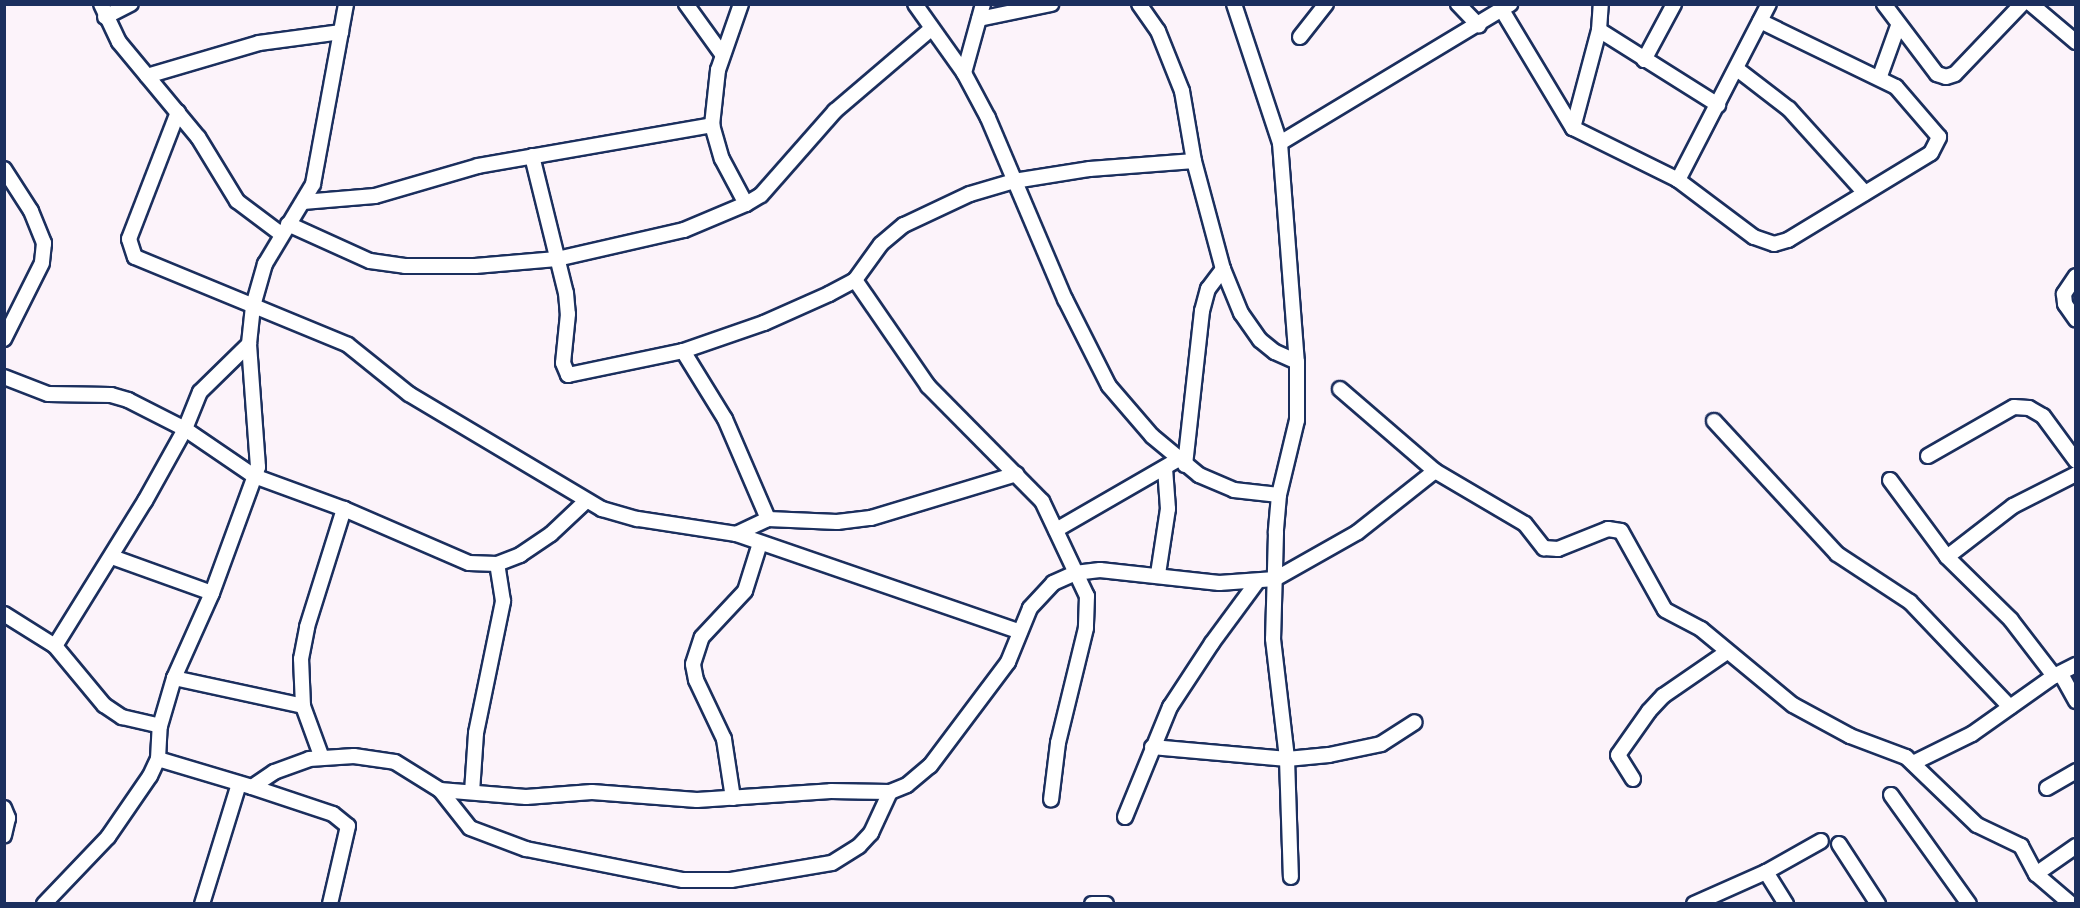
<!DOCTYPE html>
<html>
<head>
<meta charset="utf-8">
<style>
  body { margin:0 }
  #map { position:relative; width:2080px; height:908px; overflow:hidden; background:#fcf3fa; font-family:Kalam,sans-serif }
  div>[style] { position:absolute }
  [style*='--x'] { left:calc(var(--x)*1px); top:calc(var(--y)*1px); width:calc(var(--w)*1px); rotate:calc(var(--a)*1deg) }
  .roads { filter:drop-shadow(2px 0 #1b2f5e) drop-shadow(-2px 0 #1b2f5e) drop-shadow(0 2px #1b2f5e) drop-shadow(0 -2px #1b2f5e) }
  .minor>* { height:14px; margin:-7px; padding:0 7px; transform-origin:7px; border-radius:7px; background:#fff }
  span { translate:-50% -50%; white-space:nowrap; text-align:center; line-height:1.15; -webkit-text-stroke:4.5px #fff; paint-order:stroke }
  .frame { position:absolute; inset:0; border:6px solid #1b2f5e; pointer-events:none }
</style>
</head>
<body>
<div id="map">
  <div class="roads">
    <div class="minor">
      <div style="--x:101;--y:4;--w:42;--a:64.7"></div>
      <div style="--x:119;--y:42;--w:124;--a:50.3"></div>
      <div style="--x:198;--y:137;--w:75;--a:58.6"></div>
      <div style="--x:237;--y:201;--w:55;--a:36.9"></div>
      <div style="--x:686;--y:4;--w:62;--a:54.2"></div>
      <div style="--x:741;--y:4;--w:70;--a:109.2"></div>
      <div style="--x:718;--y:70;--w:55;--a:96.2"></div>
      <div style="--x:712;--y:125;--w:35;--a:74"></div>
      <div style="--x:722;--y:159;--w:51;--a:61.9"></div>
      <div style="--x:915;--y:4;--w:85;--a:54.6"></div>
      <div style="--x:964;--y:73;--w:51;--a:61.9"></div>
      <div style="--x:988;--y:118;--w:197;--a:67"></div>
      <div style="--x:1065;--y:299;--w:97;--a:63.2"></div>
      <div style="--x:1109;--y:386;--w:66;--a:49.3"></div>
      <div style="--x:1152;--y:436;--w:61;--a:39.7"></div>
      <div style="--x:1199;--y:475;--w:38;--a:23"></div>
      <div style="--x:1234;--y:490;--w:45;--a:6.3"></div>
      <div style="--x:1139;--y:4;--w:33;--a:55"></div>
      <div style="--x:1158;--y:31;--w:65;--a:68.2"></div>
      <div style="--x:1182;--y:91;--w:71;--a:80.3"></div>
      <div style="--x:1234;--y:4;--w:146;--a:71.7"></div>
      <div style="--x:1280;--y:143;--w:220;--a:85.6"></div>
      <div style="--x:1297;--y:362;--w:58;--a:90"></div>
      <div style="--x:1297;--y:420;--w:77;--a:103.5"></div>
      <div style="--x:1279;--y:495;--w:38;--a:95"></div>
      <div style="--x:1276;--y:533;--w:106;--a:91.6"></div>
      <div style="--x:1273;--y:639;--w:121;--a:83.3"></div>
      <div style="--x:1287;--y:759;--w:118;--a:88.1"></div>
      <div style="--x:1458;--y:4;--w:30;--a:46"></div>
      <div style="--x:1884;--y:4;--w:88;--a:52.9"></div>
      <div style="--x:1937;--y:74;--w:9;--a:18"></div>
      <div style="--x:1946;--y:77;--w:9;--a:-18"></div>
      <div style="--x:1955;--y:74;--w:97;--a:-46.3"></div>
      <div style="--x:2031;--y:4;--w:59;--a:40.2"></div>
      <div style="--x:1502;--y:10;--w:138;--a:59"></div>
      <div style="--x:1573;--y:128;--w:117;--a:26.3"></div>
      <div style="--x:1678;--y:180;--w:95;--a:36.9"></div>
      <div style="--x:1754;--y:237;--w:21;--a:19"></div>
      <div style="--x:1774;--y:244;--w:15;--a:-16"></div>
      <div style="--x:1788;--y:240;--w:167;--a:-31.3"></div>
      <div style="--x:1931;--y:153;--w:18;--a:-63"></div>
      <div style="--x:1939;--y:137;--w:66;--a:-130.7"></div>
      <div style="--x:1896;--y:87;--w:151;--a:-154.1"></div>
      <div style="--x:105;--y:17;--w:29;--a:-27"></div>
      <div style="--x:979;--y:19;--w:74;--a:-11.8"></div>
      <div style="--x:1599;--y:30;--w:141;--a:32.2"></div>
      <div style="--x:1300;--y:37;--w:42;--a:-51.8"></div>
      <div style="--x:1644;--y:60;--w:64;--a:-61.8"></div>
      <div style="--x:1737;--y:69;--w:66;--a:37.6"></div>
      <div style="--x:1789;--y:109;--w:113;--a:47.9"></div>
      <div style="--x:964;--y:73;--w:72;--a:-74.6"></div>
      <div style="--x:147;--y:76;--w:117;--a:-16.4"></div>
      <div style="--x:259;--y:43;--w:83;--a:-7.6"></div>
      <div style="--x:1880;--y:76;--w:53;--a:-70.2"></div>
      <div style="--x:178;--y:112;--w:136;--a:111.1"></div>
      <div style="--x:129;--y:239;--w:19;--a:72"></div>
      <div style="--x:135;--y:257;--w:230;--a:22.4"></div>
      <div style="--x:348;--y:345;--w:78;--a:38.8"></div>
      <div style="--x:409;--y:394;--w:225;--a:30.8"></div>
      <div style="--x:602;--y:509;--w:37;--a:16"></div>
      <div style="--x:638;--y:519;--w:99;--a:8.7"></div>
      <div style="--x:736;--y:534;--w:300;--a:19"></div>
      <div style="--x:1573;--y:128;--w:101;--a:-75.1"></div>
      <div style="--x:1599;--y:30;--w:26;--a:-86"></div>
      <div style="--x:1280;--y:143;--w:269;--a:-31.1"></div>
      <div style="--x:532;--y:156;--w:141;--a:76.1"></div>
      <div style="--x:566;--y:293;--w:21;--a:85"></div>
      <div style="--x:568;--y:314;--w:49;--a:95.8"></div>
      <div style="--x:563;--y:363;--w:13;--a:67"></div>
      <div style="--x:568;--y:375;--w:117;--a:-11.8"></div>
      <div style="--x:683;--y:351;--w:86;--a:-19.1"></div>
      <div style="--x:764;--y:323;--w:71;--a:-24"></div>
      <div style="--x:829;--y:294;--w:30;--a:-28"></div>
      <div style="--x:855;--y:280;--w:44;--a:-54.2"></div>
      <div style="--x:881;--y:244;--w:30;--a:-40"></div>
      <div style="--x:904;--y:225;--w:73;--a:-25.2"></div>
      <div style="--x:970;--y:194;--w:46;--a:-16.5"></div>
      <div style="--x:1014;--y:181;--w:77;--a:-9"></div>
      <div style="--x:1090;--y:169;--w:104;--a:-4.4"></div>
      <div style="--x:1194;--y:161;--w:112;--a:75"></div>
      <div style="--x:1223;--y:269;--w:48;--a:67.8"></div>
      <div style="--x:1241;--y:313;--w:33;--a:55"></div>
      <div style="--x:1260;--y:340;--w:19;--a:39"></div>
      <div style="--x:1275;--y:352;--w:24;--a:24"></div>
      <div style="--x:4;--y:169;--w:50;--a:57.3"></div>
      <div style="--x:31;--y:211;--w:35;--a:68"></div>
      <div style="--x:44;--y:243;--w:20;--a:96"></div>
      <div style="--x:42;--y:263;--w:85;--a:116.6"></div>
      <div style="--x:1678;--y:180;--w:198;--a:-62.7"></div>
      <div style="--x:303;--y:202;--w:72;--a:-4.8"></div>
      <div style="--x:375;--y:196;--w:107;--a:-16.2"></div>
      <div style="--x:478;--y:166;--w:238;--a:-9.9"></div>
      <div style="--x:288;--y:224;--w:90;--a:24.3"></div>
      <div style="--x:370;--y:261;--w:35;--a:8"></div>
      <div style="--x:405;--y:266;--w:70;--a:0"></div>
      <div style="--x:475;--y:266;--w:82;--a:-4.9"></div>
      <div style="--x:557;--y:259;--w:130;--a:-12.9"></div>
      <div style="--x:684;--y:230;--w:67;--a:-22.8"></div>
      <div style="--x:746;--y:204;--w:17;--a:-31"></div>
      <div style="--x:761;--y:195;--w:112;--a:-48.6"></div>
      <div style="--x:835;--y:111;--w:125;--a:-40.5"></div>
      <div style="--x:2076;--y:276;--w:22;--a:124"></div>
      <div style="--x:2064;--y:294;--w:10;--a:84"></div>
      <div style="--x:2065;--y:304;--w:19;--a:55"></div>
      <div style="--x:855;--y:280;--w:129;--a:55.4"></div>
      <div style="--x:928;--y:386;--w:162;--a:45.3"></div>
      <div style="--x:1042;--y:501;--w:105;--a:64.7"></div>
      <div style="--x:1087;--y:596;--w:32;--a:92"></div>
      <div style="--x:1086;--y:628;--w:118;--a:103.7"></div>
      <div style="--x:1058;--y:743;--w:57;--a:97"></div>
      <div style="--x:683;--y:351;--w:80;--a:58.3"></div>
      <div style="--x:725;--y:419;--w:109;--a:66.7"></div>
      <div style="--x:4;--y:377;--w:47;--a:21.1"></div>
      <div style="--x:48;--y:394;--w:63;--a:0.9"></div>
      <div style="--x:111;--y:395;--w:18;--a:16"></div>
      <div style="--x:128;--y:400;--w:64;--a:27"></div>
      <div style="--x:185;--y:429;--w:83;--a:34.3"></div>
      <div style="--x:254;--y:476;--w:96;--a:20.1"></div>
      <div style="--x:344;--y:509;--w:136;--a:23.4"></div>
      <div style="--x:469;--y:563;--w:28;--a:2"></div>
      <div style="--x:497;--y:564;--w:25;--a:-21"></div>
      <div style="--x:520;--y:555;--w:37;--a:-34"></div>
      <div style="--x:551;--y:534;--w:48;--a:-43.3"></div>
      <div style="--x:1340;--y:389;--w:125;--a:40.8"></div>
      <div style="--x:1435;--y:471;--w:104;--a:30.5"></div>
      <div style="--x:1525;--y:524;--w:31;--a:52"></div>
      <div style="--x:1544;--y:548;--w:14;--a:4"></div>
      <div style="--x:1558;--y:549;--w:54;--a:-21.8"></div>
      <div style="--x:1608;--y:529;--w:13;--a:9"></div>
      <div style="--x:1621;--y:531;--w:90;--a:60.9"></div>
      <div style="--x:1665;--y:610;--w:41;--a:27.8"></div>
      <div style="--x:1701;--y:629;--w:119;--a:39.6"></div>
      <div style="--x:1793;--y:705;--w:65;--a:28.5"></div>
      <div style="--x:1850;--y:736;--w:60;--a:20.6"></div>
      <div style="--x:1906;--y:757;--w:98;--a:43.8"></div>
      <div style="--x:1977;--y:825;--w:49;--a:25.5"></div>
      <div style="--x:2021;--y:846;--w:32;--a:62"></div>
      <div style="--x:2036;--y:874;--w:46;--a:40.6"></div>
      <div style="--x:1714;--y:421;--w:181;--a:47.2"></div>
      <div style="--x:1837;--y:554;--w:87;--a:33.3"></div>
      <div style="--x:1910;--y:602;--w:145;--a:46.4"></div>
      <div style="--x:1928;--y:456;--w:99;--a:-29.7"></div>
      <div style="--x:2014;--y:407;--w:15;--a:4"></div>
      <div style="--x:2029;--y:408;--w:16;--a:30"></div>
      <div style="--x:2043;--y:416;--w:56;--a:53.7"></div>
      <div style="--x:1185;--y:465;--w:155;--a:-83.7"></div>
      <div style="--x:1202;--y:311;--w:23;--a:-75"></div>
      <div style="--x:1208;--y:289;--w:25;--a:-53"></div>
      <div style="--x:1890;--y:480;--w:96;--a:53.5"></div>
      <div style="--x:1947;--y:557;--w:90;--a:44.5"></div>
      <div style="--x:2011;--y:620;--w:71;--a:52.5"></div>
      <div style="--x:1056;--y:530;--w:140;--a:-30"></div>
      <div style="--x:736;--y:534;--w:35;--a:-25"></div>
      <div style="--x:768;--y:519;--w:69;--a:2.5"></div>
      <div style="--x:837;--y:522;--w:34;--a:-7"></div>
      <div style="--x:871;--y:518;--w:152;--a:-16.8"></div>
      <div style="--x:112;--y:557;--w:106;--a:19.8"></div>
      <div style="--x:1947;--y:557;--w:83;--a:-37.7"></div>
      <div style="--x:2013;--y:506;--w:71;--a:-26.9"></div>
      <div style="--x:1158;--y:574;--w:66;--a:-81.3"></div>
      <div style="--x:1168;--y:509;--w:41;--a:-94.2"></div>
      <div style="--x:4;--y:614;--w:60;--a:32.1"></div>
      <div style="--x:55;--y:646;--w:77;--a:50.3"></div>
      <div style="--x:104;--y:705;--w:22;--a:34"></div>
      <div style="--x:122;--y:717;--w:39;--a:13"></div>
      <div style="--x:55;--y:646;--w:171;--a:-58.2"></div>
      <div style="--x:145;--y:501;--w:82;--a:-60.9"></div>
      <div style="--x:185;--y:429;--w:40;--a:-68"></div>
      <div style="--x:200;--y:392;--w:69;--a:-44.4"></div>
      <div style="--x:2061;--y:674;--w:31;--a:61"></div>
      <div style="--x:174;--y:678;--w:132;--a:12.2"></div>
      <div style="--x:1152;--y:747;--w:136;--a:5.1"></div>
      <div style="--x:1287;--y:759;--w:42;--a:-5.4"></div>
      <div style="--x:1329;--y:755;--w:53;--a:-11.9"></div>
      <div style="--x:1381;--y:744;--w:40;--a:-32.9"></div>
      <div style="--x:322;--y:758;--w:55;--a:-110.1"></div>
      <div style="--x:303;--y:706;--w:47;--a:-92.4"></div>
      <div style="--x:301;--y:659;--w:33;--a:-79"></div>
      <div style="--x:307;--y:627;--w:124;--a:-72.6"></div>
      <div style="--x:158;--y:759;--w:98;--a:16.6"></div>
      <div style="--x:252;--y:787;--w:27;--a:-34"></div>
      <div style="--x:274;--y:772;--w:37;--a:-20"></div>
      <div style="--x:309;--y:759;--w:45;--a:-3.8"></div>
      <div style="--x:354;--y:756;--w:41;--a:8.3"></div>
      <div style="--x:395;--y:762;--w:53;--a:31.9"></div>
      <div style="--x:440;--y:790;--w:86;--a:4.7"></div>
      <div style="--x:526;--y:797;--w:66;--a:-4.3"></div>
      <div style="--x:592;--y:792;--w:105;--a:4.4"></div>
      <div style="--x:697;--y:800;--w:134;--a:-3.8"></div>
      <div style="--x:831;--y:791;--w:59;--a:1"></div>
      <div style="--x:890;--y:792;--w:18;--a:-22"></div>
      <div style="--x:907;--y:785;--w:30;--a:-40"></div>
      <div style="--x:930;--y:766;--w:130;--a:-53.1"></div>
      <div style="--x:1008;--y:662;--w:58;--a:-67.8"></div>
      <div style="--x:1030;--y:608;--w:34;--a:-47"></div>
      <div style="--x:1053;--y:583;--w:24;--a:-24"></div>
      <div style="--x:1075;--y:573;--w:25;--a:-7"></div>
      <div style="--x:1100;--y:570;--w:120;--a:6.2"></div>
      <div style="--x:1219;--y:583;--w:56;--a:-4.1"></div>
      <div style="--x:1275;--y:579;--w:95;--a:-29.5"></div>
      <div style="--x:1358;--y:532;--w:98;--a:-38.4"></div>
      <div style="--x:1913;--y:763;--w:66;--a:-26.2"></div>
      <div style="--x:1972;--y:734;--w:100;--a:-35.3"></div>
      <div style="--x:2054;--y:676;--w:25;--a:-27"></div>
      <div style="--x:1633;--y:779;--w:28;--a:-122"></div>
      <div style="--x:1618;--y:755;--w:54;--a:-54.8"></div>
      <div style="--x:1649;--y:711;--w:21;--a:-47"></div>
      <div style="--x:1663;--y:696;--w:78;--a:-34.5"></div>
      <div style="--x:252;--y:787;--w:85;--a:18.4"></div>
      <div style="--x:333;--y:814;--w:19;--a:39"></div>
      <div style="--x:348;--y:826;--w:80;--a:103"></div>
      <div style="--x:2047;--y:788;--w:34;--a:-30"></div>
      <div style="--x:440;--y:790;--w:48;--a:51.7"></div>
      <div style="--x:470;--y:828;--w:60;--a:20.6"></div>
      <div style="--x:526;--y:849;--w:160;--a:11.2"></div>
      <div style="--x:683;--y:880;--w:48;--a:0"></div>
      <div style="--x:731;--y:880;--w:102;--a:-9.6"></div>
      <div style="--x:832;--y:863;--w:32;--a:-32"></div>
      <div style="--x:859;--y:846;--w:18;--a:-47"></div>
      <div style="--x:871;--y:833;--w:45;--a:-65.1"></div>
      <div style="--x:472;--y:792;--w:59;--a:-86.1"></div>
      <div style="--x:476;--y:733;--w:135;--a:-78.4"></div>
      <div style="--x:503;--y:601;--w:37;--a:-99"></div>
      <div style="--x:1891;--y:795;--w:134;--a:54.4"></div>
      <div style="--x:733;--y:798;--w:60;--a:-98.7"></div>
      <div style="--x:724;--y:739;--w:65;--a:-115.4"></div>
      <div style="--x:696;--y:680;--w:16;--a:-101"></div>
      <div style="--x:693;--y:664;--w:28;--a:-72"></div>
      <div style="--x:702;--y:637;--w:63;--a:-46.9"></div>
      <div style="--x:745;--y:591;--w:50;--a:-72.6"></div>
      <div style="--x:4;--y:808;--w:11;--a:68"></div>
      <div style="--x:8;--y:818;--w:18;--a:103"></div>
      <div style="--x:1125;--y:817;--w:119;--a:-67.8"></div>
      <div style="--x:1170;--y:707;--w:77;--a:-56.7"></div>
      <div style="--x:1212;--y:643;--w:76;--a:-53.6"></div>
      <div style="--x:1839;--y:844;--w:72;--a:57"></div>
      <div style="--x:1766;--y:872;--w:38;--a:58"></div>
      <div style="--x:2036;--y:874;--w:49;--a:-35"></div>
      <div style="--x:44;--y:904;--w:93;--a:-46.3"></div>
      <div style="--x:108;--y:837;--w:74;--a:-55.5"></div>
      <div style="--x:150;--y:776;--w:19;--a:-65"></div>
      <div style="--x:158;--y:759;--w:33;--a:-87"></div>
      <div style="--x:160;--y:726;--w:50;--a:-73.7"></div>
      <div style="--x:174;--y:678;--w:93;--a:-65.9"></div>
      <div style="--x:212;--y:593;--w:134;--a:-69.9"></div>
      <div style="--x:258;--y:467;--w:123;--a:-94.2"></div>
      <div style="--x:249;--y:344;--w:38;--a:-84"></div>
      <div style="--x:253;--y:306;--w:44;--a:-74.1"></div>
      <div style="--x:265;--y:264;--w:93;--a:-59"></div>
      <div style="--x:313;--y:184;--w:183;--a:-79.6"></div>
      <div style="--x:202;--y:904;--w:126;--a:-72.9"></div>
      <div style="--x:1092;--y:904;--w:14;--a:0"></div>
      <div style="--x:1694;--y:904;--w:79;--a:-24"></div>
      <div style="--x:1766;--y:872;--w:63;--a:-29.4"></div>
    </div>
  </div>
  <div class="frame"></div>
</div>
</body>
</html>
